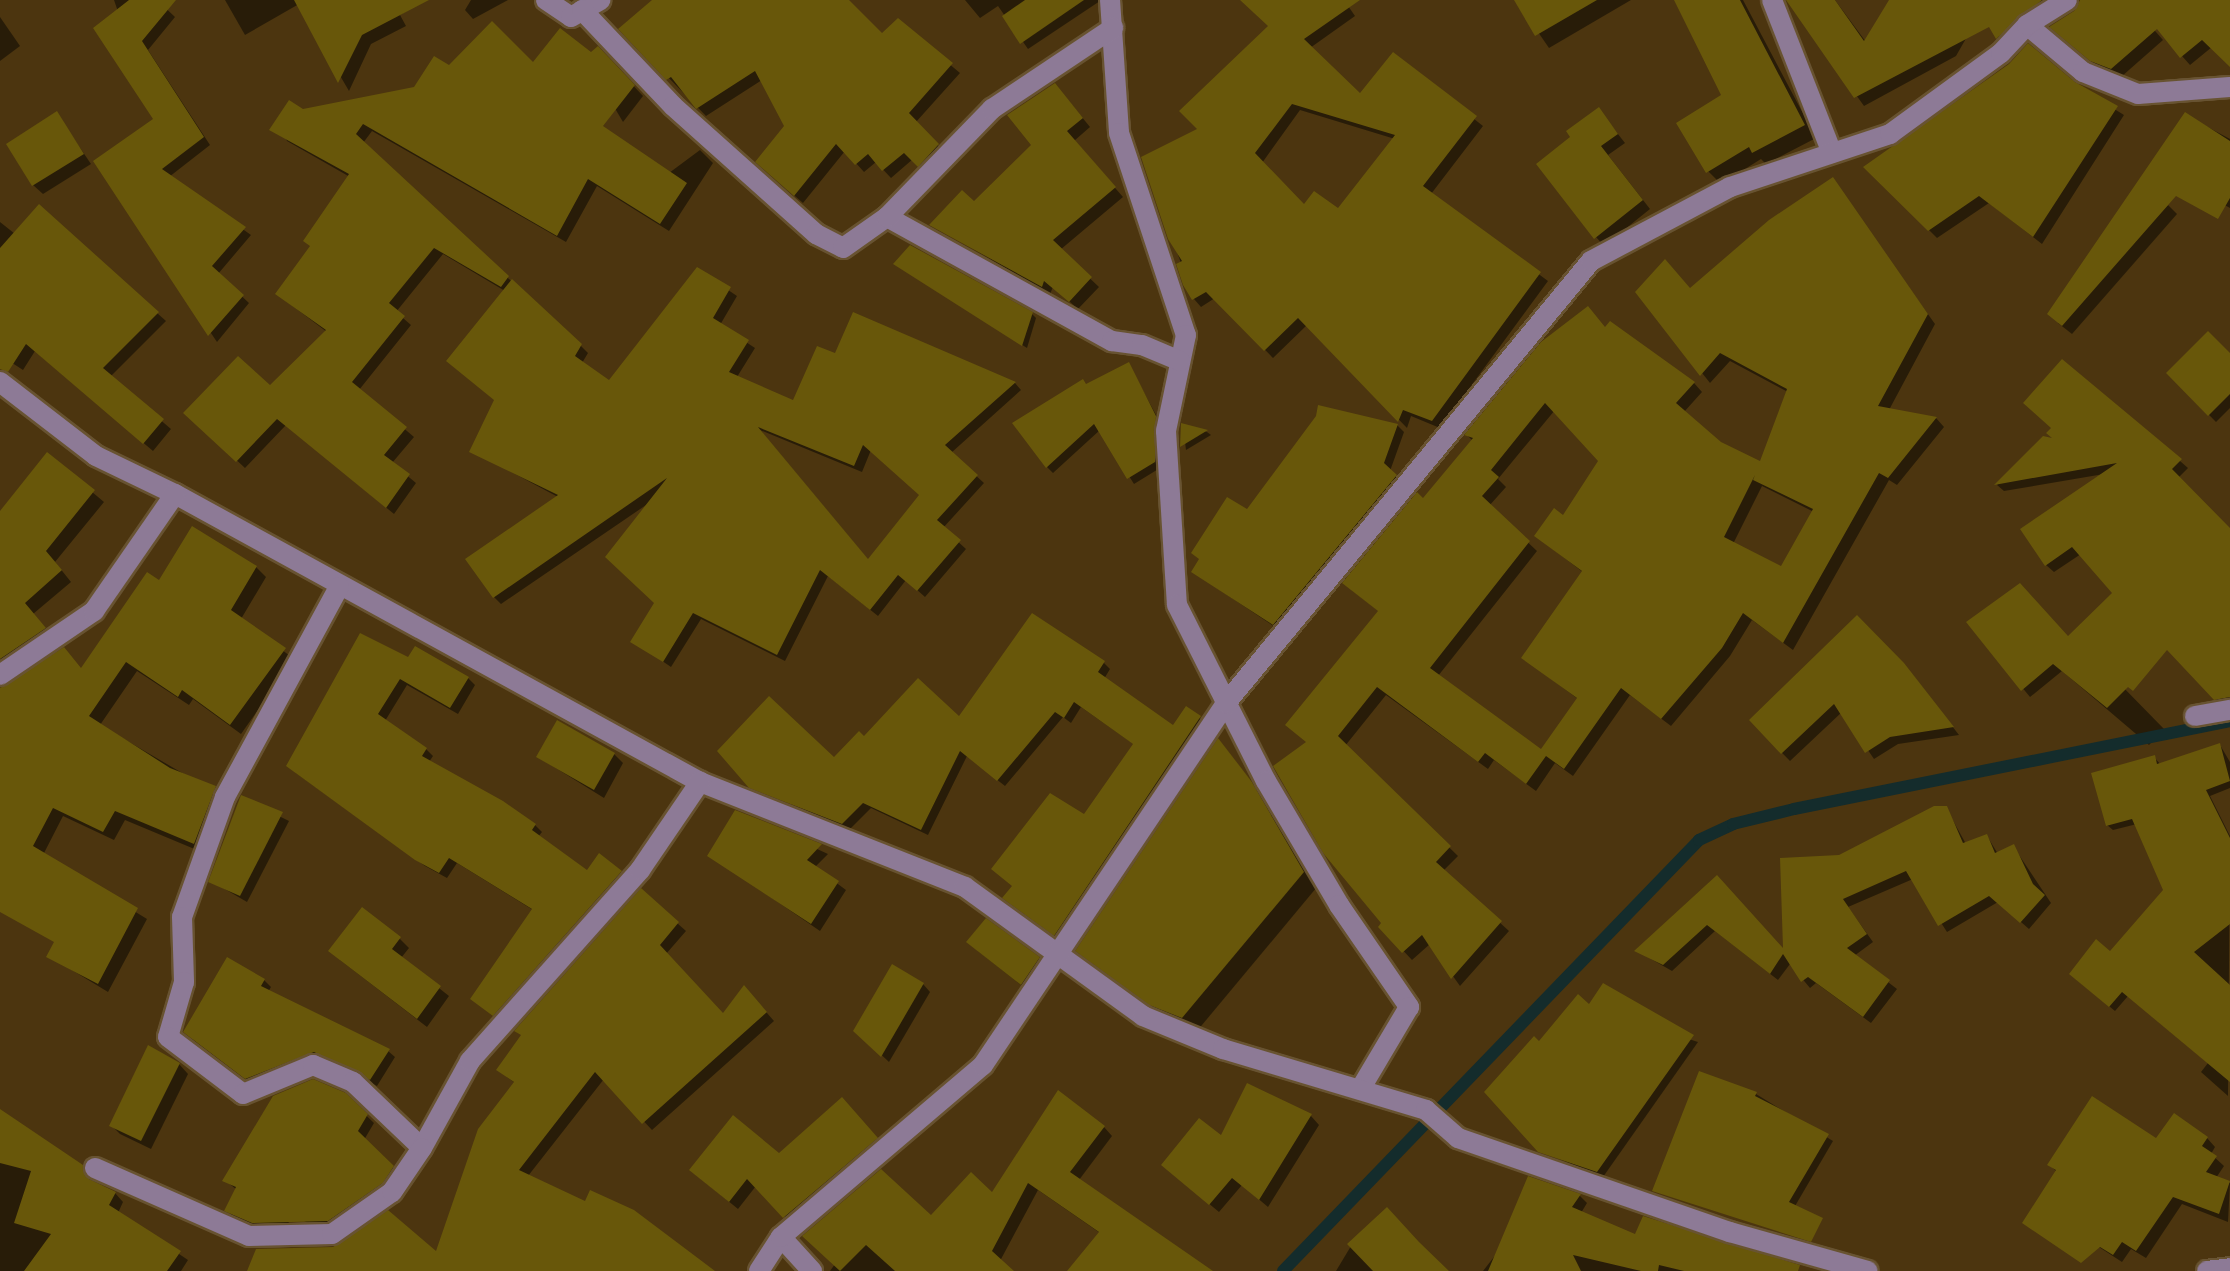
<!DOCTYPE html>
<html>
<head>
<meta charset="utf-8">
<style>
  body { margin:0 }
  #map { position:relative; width:2230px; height:1271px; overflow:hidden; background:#4c350f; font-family:Inter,sans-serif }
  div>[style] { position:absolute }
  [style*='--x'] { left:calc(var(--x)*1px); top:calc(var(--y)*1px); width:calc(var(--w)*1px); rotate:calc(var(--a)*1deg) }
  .shadow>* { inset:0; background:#0007 }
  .stream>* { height:12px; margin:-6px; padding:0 6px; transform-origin:6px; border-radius:6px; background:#142c2c }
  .building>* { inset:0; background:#68570a }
  .roads { filter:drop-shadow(2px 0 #685331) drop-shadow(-2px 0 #685331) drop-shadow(0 2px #685331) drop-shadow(0 -2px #685331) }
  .minor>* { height:20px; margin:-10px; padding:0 10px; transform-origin:10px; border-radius:10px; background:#8d7a96 }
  span { translate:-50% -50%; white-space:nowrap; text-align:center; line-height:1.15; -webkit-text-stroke:6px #4c350f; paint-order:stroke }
</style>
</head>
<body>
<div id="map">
  <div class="shadow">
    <div style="clip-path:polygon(114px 0,157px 0,175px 17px,148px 50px,210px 145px,169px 177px,251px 235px,218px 274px,249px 303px,217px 342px,96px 162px,155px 120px)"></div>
    <div style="clip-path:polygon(225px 0,306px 0,245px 35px)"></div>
    <div style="clip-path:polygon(343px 0,425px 0,400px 15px,406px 26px,371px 44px,349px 91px,307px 19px)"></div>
    <div style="clip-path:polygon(471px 0,508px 0,473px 19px,465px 10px)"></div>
    <div style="clip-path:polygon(655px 0,840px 0,882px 36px,898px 21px,960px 73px,916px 122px,946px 154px,927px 173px,913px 159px,891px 178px,876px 162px,864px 172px,845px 151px,803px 203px,765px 170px,787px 126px,762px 80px,706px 116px,621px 29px)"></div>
    <div style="clip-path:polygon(965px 0,1100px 0,1100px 1px,1028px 49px,998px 6px,980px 18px)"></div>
    <div style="clip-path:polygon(evenodd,1242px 0,1344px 0,1355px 16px,1310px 48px,1360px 96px,1393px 55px,1483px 126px,1431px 194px,1548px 281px,1440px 428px,1411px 416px,1407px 428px,1307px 325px,1273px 358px,1215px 298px,1201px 307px,1194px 299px,1143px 158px,1201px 129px,1271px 27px,1242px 0,1300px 110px,1395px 139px,1339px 211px,1305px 207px,1262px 163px,1300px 110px)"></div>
    <div style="clip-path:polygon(1516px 0,1631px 0,1549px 48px)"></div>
    <div style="clip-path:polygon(1675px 0,1743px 0,1816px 138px,1766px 164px,1761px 159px,1721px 184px,1708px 171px,1724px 96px)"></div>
    <div style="clip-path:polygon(1788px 0,1835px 0,1866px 42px,1892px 0,1988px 0,1956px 56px,1864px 106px)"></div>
    <div style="clip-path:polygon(2025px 0,2070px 0,2007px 47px,1996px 36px)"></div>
    <div style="clip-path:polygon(2080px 0,2128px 0,2163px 40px,2121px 77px,2101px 69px,2061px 36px)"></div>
    <div style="clip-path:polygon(2166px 0,2230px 0,2230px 64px,2212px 47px,2190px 65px,2182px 56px)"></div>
    <div style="clip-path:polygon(0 17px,20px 46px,0 61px)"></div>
    <div style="clip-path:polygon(598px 48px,643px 96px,623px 122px,586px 59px)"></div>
    <div style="clip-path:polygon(2074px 84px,2124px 115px,2042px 244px,1989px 203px,1937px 238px,1866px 167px)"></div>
    <div style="clip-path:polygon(1063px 94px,1090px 127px,1074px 141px,1123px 197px,1060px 250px,1099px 287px,1078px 309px,1053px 287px,1050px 294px,932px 225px,974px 204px,1034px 145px)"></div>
    <div style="clip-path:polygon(1599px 110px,1625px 143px,1608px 155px,1650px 209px,1604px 246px,1596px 237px,1573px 137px)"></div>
    <div style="clip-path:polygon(evenodd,302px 112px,644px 174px,669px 173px,700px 150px,713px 163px,669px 231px,597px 186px,566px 242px,372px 131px,363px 143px,581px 346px,588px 353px,582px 363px,609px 383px,697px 269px,737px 296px,720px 325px,755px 348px,737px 377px,794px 402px,836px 356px,854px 315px,1015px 383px,1021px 390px,951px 453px,984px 483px,943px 528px,966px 549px,925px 597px,906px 580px,878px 616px,828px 576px,785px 661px,701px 619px,671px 667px,633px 641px,657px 603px,649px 503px,501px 604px,494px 597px,558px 497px,472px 451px,496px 401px,505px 291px,443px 254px,396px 312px,411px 325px,359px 390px,414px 437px,392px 463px,416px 483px,394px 514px,286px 425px,245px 468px,186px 413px,270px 388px,327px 332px,286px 301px,350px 177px,287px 141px,278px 120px,302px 112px,760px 430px,862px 472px,871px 450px,921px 496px,869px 561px,760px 430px)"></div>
    <div style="clip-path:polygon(57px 114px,91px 164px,43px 194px,33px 185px)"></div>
    <div style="clip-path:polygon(2185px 115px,2230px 139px,2230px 208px,2160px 170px)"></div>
    <div style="clip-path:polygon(evenodd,1832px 180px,1935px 324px,1889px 410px,1936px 418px,1944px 427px,1897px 485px,1889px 480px,1793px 650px,1752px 620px,1730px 656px,1671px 726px,1630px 695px,1573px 776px,1555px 763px,1536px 791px,1494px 760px,1488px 769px,1386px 695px,1345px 746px,1458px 856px,1443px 871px,1509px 931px,1460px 986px,1430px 944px,1412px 960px,1381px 927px,1384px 924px,1308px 743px,1380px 612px,1353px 591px,1473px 441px,1467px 435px,1606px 329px,1694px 383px,1702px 392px,1684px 412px,1720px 443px,1762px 464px,1788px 392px,1730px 361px,1710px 383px,1638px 292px,1691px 291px,1832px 180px,1555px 410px,1601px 461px,1563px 518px,1536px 536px,1584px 573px,1523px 658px,1578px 699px,1541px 752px,1438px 676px,1537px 551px,1489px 506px,1506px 487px,1498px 479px,1555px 410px,1832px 180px,1762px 486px,1814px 512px,1781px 569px,1733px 544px,1762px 486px)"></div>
    <div style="clip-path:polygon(2168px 205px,2177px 214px,2072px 334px,2058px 323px)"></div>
    <div style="clip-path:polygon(0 222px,107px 307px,157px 313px,166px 321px,110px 377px,171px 429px,153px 451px,35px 351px,23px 370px,3px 357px,0 362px)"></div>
    <div style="clip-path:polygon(911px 273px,1032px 314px,1036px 318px,1027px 348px)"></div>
    <div style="clip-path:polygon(2230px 356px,2230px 408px,2216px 422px,2168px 373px)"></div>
    <div style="clip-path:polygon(1129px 365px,1161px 424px,1160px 468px,1134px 484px,1100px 430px,1053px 473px,1047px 467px,1087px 385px)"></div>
    <div style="clip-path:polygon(1183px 425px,1207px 432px,1211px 435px,1186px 450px)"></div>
    <div style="clip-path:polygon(1397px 425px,1404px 432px,1390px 471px,1403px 483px,1281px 631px,1193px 572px,1247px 512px)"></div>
    <div style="clip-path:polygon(2043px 438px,2180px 461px,2188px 468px,2178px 478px,2230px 530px,2230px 563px,2119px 683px,2164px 729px,2149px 745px,2062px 671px,2030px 697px,1969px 623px,2069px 639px,2114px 593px,2081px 554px,2054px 572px,2046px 565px,2104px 474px,2004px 491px,1997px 485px)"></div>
    <div style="clip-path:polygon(48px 455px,104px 502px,55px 562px,71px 582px,33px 614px,55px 639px,0 679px,0 513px)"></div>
    <div style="clip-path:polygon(256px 567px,266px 577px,241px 619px,294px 659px,241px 734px,193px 699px,189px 705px,137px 671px,100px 725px,225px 798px,204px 853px,125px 820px,114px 840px,63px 816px,43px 855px,147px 919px,108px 992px,52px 958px,78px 919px,0 861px,0 688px,82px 670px,159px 583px)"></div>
    <div style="clip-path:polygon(2230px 624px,2230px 703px,2222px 705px,2184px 664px)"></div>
    <div style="clip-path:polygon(409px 660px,468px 678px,475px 685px,458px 714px,407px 685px,385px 721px,426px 749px,433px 756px,429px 762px,535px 825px,542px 832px,538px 837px,587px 872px,621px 872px,627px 879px,501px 1021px,472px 999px,533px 910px,457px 863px,447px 878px,425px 866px,296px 773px)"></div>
    <div style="clip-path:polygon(1104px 663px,1110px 669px,1104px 679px,1174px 728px,1186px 708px,1207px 724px,1062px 941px,1011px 904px,1014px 887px,1084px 817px,1135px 745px,1081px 707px,1071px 723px,1063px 717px,1005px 786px,967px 756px,928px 835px,871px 808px,849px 830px,751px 786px,834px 760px,864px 738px,960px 719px)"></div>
    <div style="clip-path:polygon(1911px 673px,1959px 735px,1898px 744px,1874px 759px,1842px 712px,1790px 761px,1751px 721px)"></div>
    <div style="clip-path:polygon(1218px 741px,1265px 798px,1317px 887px,1197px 1031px,1166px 1018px,1078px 951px)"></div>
    <div style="clip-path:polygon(2220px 745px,2230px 762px,2230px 788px,2210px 796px,2230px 836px,2228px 1096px,2201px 1072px,2208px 1063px,2128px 996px,2115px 1011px,2077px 980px,2110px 954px,2166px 890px,2137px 824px,2113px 830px,2107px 825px,2154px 757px,2161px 765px)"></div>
    <div style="clip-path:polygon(614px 754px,623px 763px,604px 798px,538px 757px)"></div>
    <div style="clip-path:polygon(242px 798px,289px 821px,247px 902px,211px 881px)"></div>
    <div style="clip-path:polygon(1946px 808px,1966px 844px,1987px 836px,1998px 854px,2013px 846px,2051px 903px,2029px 929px,1998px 902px,1947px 932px,1913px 879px,1848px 907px,1873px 942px,1854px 956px,1897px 989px,1871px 1023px,1816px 983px,1810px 988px,1790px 964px,1778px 980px,1715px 931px,1672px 971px,1637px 951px,1716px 877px,1785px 952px,1839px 857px)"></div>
    <div style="clip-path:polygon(736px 812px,828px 854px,815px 867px,846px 890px,820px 931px,709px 855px)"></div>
    <div style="clip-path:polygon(641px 891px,686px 931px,666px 954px,724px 1016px,752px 996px,774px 1021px,652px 1130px,604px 1079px,528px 1176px,712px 1271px,437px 1271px,515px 1083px,507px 1077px)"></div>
    <div style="clip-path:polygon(400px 939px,409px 948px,401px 958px,449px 996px,427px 1027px,340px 960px)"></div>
    <div style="clip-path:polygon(978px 951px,1038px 959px,1048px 968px,1031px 993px)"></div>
    <div style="clip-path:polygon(264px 980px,271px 987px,268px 992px,388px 1051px,395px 1057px,377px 1086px,322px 1058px,253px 1085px,192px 1039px)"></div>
    <div style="clip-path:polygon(923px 984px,930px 992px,889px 1062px,855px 1030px)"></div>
    <div style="clip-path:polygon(1590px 1007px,1698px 1042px,1603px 1177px,1540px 1151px,1539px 1043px)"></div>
    <div style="clip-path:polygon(179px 1064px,188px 1074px,151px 1149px,120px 1134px,111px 1125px)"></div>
    <div style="clip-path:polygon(1756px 1094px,1833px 1141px,1784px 1225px,1663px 1169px)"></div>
    <div style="clip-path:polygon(345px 1095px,374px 1123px,364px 1140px,400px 1175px,336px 1228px,316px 1228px,294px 1215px,284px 1229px,260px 1229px,234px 1218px,227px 1210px,237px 1190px,225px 1180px)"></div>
    <div style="clip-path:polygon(850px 1108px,884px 1147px,793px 1225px,756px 1186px,738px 1209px,700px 1178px,779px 1156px)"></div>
    <div style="clip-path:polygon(0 1112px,81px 1167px,94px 1184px,115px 1193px,123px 1202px,118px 1213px,188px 1260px,181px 1271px,0 1271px)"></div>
    <div style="clip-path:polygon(1311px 1116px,1319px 1125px,1268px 1207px,1242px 1185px,1219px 1212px,1172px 1173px,1222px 1138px)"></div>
    <div style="clip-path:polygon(1104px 1127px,1112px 1136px,1079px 1180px,1207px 1271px,1070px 1271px,1100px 1233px,1038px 1190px,1000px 1261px,1011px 1271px,830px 1271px,835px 1264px,805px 1236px,931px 1217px,992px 1195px)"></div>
    <div style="clip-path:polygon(2207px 1138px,2215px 1147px,2211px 1154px,2224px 1166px,2216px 1178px,2230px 1183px,2228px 1222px,2182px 1204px,2146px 1258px,2131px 1249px,2122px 1262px,2045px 1212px,2057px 1172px,2050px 1165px)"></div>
    <div style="clip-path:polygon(1529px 1178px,1580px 1196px,1587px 1203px,1581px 1213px,1637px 1237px,1759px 1271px,1483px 1271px,1497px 1253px)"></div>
    <div style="clip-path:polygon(1354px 1241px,1447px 1271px,1336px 1271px)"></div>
  </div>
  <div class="stream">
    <div style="--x:1283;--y:1271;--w:599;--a:-46.01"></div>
    <div style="--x:1699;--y:840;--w:38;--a:-25"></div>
    <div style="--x:1733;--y:824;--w:63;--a:-13.8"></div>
    <div style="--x:1794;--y:809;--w:445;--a:-11.4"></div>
  </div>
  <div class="building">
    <div style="clip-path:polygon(129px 0,176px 0,142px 41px,204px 137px,162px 169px,246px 227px,212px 266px,244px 295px,208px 336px,93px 161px,153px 119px,93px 28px)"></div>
    <div style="clip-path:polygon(294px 0,429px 0,362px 35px,338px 83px)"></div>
    <div style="clip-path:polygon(652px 0,849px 0,882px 33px,898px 18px,953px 63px,909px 113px,939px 144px,918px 167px,904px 153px,882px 171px,868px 154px,855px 165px,836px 144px,794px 196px,755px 162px,784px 126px,755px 71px,696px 109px,671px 77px,666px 80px,618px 29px)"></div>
    <div style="clip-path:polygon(1025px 0,1084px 0,1020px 44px,1002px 16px)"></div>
    <div style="clip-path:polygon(evenodd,1240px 0,1360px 0,1304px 39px,1360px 93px,1393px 52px,1477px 116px,1423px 186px,1541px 272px,1432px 421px,1403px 410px,1398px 422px,1298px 318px,1264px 351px,1206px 292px,1192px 300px,1183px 285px,1176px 264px,1182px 261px,1168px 239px,1141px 157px,1197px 129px,1179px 111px,1268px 26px,1240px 0,1292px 104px,1395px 135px,1338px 208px,1314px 191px,1304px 204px,1255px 153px,1292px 104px)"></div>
    <div style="clip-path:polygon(1514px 0,1597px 0,1535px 36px)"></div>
    <div style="clip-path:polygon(1674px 0,1740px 0,1805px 125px,1752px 153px,1749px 147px,1706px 173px,1676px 123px,1721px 95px)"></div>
    <div style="clip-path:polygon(1786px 0,1835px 0,1864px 41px,1889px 0,2042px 0,1996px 39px,1989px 27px,1854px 98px)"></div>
    <div style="clip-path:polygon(2080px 0,2230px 0,2230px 67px,2202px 40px,2180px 58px,2157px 29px,2111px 69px,2090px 61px,2049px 27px,2074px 11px)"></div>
    <div style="clip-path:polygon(492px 21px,533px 62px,560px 28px,591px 52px,598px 46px,635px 85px,603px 126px,687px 183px,660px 224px,588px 179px,557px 236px,363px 124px,356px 134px,509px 276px,501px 287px,434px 248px,389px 303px,405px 316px,352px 382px,407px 427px,384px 455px,410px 474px,386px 508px,277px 419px,236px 462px,183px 413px,238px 356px,270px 385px,326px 330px,275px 294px,310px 246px,303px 241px,349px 174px,269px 130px,289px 100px,303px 109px,414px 87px,434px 56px,449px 65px)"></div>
    <div style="clip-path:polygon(2028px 43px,2075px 82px,2118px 106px,2033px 237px,1979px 196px,1928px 231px,1863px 167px,2009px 64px)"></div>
    <div style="clip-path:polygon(1055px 83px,1083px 118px,1067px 131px,1116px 187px,1053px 240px,1092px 277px,1069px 302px,1044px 281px,1042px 287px,929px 225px,962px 190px,974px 201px,1031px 145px,1007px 115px)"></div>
    <div style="clip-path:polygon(1599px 107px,1618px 134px,1601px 146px,1643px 200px,1594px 239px,1536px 164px,1570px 137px,1566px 131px)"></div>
    <div style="clip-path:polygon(57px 111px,84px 154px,32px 186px,6px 144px)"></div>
    <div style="clip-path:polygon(2185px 112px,2230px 141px,2230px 198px,2218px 219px,2176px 196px,2062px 326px,2047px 314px)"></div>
    <div style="clip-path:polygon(evenodd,1833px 177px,1928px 314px,1878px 406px,1937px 417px,1888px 478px,1879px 473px,1783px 643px,1743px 613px,1722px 648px,1661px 719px,1621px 688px,1564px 769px,1546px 756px,1526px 784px,1485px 753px,1478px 762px,1377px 687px,1338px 736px,1451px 846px,1436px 862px,1502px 921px,1451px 979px,1422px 935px,1402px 953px,1378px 927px,1381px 923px,1323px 853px,1273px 766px,1306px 742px,1285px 725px,1378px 611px,1342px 583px,1417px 492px,1423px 498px,1473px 438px,1464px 435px,1541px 342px,1588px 306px,1605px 327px,1610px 321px,1695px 382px,1676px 403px,1721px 442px,1760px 461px,1787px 389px,1720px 353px,1700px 376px,1635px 292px,1665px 259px,1690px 288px,1769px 220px,1833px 177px,1545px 403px,1598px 461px,1563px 515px,1554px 508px,1534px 536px,1582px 571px,1521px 658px,1577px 698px,1541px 749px,1430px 668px,1530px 541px,1482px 496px,1499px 477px,1491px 470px,1545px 403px,1833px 177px,1755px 475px,1753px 480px,1813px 509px,1781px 566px,1724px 537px,1755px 475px)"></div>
    <div style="clip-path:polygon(39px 204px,159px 312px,103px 368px,164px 419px,143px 444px,26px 344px,8px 372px,0 369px,0 248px)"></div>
    <div style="clip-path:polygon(910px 245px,1033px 312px,1022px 346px,893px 264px)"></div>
    <div style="clip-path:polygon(evenodd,697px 267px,731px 287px,713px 318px,749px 340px,729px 372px,793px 400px,817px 346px,835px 353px,853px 312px,1016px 382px,945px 445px,978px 475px,937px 520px,961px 540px,917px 591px,898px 575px,870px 610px,820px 570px,777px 655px,693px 613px,663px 662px,630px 642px,654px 603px,605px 557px,667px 478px,493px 598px,465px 559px,558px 495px,469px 452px,494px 400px,446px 361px,512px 279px,582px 344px,575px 356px,609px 380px,697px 267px,758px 427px,854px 466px,863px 445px,919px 495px,868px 559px,758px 427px)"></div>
    <div style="clip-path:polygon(2208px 331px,2230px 353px,2230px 394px,2208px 416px,2166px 373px)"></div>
    <div style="clip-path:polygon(2062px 359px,2182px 459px,2172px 469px,2230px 528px,2230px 697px,2214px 700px,2167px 650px,2133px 691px,2128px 687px,2107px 708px,2053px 664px,2021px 691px,1966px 622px,2020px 583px,2068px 636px,2112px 593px,2072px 547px,2045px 566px,2020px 529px,2117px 463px,1994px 485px,2043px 436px,2052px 438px,2046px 433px,2051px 428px,2023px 403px)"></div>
    <div style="clip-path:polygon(1129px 362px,1156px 416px,1155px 462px,1127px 479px,1094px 424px,1046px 468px,1012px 423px,1083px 379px,1086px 384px)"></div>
    <div style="clip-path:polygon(1318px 405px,1398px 424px,1384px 463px,1397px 475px,1273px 625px,1191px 572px,1199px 559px,1191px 553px,1227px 497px,1247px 509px,1316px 416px)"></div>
    <div style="clip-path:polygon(1181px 423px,1208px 430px,1180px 447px)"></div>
    <div style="clip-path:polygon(47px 452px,95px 490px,46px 551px,62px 570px,25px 603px,46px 628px,0 659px,0 511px)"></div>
    <div style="clip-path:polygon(192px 526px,257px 566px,231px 610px,286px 648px,230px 725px,182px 690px,178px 697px,126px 662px,89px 716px,170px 768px,216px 786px,194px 844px,115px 811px,103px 832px,53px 808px,33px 846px,138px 908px,98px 984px,46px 957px,54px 942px,0 912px,0 688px,64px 647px,81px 668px,147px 572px,159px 580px)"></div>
    <div style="clip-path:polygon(1032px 613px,1105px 661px,1098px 672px,1173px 725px,1186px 706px,1201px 716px,1054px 936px,1002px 898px,1012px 886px,991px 869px,1050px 793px,1084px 814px,1133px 744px,1074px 702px,1064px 718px,1055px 712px,997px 781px,960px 751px,921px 830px,863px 803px,842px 824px,749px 788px,717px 751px,769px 696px,834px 757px,859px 731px,864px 736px,918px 678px,959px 716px)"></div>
    <div style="clip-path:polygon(1857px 615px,1904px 663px,1954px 727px,1890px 737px,1865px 753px,1834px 704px,1781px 754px,1749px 720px)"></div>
    <div style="clip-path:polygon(360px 633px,408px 657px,415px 646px,469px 677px,450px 708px,400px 679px,378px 714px,427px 748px,422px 756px,503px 801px,536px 824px,532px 830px,587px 870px,599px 853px,622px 871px,493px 1016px,470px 999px,532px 909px,449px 858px,439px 873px,415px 860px,286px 766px)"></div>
    <div style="clip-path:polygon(557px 720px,615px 753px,594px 790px,536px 757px)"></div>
    <div style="clip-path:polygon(1218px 738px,1252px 782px,1304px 872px,1182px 1018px,1149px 1005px,1075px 951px)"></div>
    <div style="clip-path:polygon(2220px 743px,2230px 781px,2206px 790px,2230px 838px,2230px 924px,2194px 952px,2230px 985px,2230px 1082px,2122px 992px,2109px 1007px,2069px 974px,2096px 939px,2110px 951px,2163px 890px,2132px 819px,2106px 826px,2091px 773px,2155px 755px,2157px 764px)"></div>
    <div style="clip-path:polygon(241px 795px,283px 812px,240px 896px,208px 882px)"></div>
    <div style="clip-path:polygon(1934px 806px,1947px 806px,1963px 843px,1987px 834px,1995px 853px,2014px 844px,2033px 884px,2045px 895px,2020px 923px,1989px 896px,1938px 926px,1906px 871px,1843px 899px,1867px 934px,1847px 948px,1890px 980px,1863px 1017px,1808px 977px,1801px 982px,1783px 954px,1770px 974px,1707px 925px,1663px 965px,1634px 951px,1717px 875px,1783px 948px,1780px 858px,1839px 855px)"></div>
    <div style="clip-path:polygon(735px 810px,822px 844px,807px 860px,839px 881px,811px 924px,707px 856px)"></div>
    <div style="clip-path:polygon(641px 888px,679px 922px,660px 945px,723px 1013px,744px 985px,767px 1012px,642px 1124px,595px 1072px,519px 1170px,585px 1201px,590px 1190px,634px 1210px,715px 1271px,247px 1271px,256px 1249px,333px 1247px,388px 1210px,436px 1251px,478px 1129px,514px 1082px,496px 1070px,521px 1035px,514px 1031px)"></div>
    <div style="clip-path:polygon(362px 907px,401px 937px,392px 949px,441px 986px,417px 1019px,328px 951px)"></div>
    <div style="clip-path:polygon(986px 918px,1040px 957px,1021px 985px,966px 942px)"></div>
    <div style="clip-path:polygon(227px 957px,265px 979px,261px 986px,390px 1049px,370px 1080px,314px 1052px,245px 1079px,183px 1032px)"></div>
    <div style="clip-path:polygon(892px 964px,924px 983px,881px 1057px,853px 1031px)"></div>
    <div style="clip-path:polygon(1603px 983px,1694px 1035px,1597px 1172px,1538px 1152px,1484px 1092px,1534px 1036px,1539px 1041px,1578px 994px,1589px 1004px)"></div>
    <div style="clip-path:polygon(148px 1045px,180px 1063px,141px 1141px,109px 1126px)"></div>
    <div style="clip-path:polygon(1699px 1071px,1757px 1092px,1755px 1096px,1829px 1134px,1789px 1202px,1823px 1218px,1811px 1242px,1652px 1191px)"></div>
    <div style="clip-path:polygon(313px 1079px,346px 1093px,368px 1114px,358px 1131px,394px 1166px,383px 1183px,328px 1221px,252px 1223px,224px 1211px,236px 1187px,222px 1181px,273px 1096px)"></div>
    <div style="clip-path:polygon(1247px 1083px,1312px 1114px,1259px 1200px,1232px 1178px,1209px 1205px,1161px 1165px,1199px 1118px,1221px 1135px)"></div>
    <div style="clip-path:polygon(1058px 1090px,1105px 1126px,1070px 1172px,1213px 1271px,1067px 1271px,1099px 1232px,1028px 1183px,992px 1251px,1014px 1271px,895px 1271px,866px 1245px,840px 1271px,802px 1236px,881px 1169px,931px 1215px,971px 1172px,992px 1192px)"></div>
    <div style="clip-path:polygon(2092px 1096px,2156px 1138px,2174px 1113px,2208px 1137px,2202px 1146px,2217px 1156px,2206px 1172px,2230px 1181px,2219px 1214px,2173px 1197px,2136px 1251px,2122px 1242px,2113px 1255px,2100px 1247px,2081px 1263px,2022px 1223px,2056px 1170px,2047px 1165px)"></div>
    <div style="clip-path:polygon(842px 1097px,878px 1138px,783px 1218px,747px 1179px,729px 1202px,689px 1170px,733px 1115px,779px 1153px)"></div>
    <div style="clip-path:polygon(0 1109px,83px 1165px,89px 1179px,116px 1192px,109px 1205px,181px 1251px,167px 1271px,24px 1271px,51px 1234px,14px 1223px,31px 1171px,0 1163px)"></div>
    <div style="clip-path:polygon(1528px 1176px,1581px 1194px,1572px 1207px,1635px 1234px,1643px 1216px,1800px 1265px,1798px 1271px,1684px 1271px,1659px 1265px,1658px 1271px,1641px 1271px,1573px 1255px,1581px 1271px,1488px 1271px)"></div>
    <div style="clip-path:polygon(1387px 1207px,1419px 1242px,1449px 1271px,1373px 1271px,1347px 1244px)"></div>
  </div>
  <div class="roads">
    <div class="minor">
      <div style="--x:546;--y:0;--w:30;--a:34"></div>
      <div style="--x:571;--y:17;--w:34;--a:-30"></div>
      <div style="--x:1110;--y:0;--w:133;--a:86.1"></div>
      <div style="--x:1119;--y:133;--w:213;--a:71.7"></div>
      <div style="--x:1186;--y:335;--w:98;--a:101.8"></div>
      <div style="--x:1166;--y:431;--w:174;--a:86.4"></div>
      <div style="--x:1177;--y:605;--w:197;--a:63.2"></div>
      <div style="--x:1266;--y:781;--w:144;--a:59.5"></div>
      <div style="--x:1339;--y:905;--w:124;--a:55.5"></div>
      <div style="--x:1409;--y:1007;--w:94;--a:120.7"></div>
      <div style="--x:1772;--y:0;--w:164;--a:68.6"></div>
      <div style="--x:582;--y:10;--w:132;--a:46.5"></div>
      <div style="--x:673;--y:106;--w:192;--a:41.8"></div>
      <div style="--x:816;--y:234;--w:30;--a:27"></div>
      <div style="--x:843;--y:248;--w:54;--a:-35.2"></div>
      <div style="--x:887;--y:217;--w:257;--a:28.9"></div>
      <div style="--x:1112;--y:341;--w:30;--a:8"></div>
      <div style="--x:1142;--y:345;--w:41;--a:22.8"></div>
      <div style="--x:2027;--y:25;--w:73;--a:40"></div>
      <div style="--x:2083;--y:72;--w:59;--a:21.8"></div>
      <div style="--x:2138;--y:94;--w:92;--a:-4.4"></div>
      <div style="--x:887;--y:217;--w:151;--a:-45.8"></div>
      <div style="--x:992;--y:109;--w:146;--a:-33.8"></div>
      <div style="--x:0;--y:382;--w:121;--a:37.6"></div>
      <div style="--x:96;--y:456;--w:88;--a:25.7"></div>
      <div style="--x:175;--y:494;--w:599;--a:28.75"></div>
      <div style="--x:700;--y:782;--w:285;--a:21.6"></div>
      <div style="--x:965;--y:887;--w:220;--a:35.9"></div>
      <div style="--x:1143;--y:1016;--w:87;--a:22.4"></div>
      <div style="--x:1223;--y:1049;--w:212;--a:16.7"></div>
      <div style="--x:1426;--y:1110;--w:43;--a:41.2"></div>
      <div style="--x:1458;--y:1138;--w:288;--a:19.1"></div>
      <div style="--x:1730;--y:1232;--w:143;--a:15.8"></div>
      <div style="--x:339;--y:587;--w:239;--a:118.5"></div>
      <div style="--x:225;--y:797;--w:127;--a:109.7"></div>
      <div style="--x:182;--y:917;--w:65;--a:88.2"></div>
      <div style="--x:184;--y:982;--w:57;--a:106.2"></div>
      <div style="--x:168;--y:1037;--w:94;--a:37.2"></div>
      <div style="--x:243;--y:1094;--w:76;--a:-22.5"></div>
      <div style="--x:313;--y:1065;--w:43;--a:23"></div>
      <div style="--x:353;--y:1082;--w:95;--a:43.7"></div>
      <div style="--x:422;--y:1148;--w:99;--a:-61.1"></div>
      <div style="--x:470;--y:1061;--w:256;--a:-48.3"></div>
      <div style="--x:640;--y:870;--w:107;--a:-55.7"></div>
      <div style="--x:0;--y:675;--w:114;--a:-34.2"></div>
      <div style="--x:94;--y:611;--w:142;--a:-55.3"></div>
      <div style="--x:2195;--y:716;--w:36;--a:-10"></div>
      <div style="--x:95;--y:1168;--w:168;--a:23.8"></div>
      <div style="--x:249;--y:1236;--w:83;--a:-1.4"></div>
      <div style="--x:332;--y:1234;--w:73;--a:-35"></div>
      <div style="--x:392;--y:1192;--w:53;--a:-55.7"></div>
      <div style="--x:781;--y:1237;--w:46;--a:47.6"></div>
      <div style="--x:759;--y:1271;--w:40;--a:-57.1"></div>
      <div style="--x:781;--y:1237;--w:265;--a:-40.4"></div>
      <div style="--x:983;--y:1065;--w:436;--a:-56.1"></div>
      <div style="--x:1226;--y:703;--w:573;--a:-50.45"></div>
      <div style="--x:1591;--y:261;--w:157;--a:-28"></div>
      <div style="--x:1730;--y:187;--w:169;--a:-18.3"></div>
      <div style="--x:1890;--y:134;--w:137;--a:-36.1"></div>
      <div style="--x:2001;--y:53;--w:38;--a:-47"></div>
      <div style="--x:2027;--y:25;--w:47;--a:-32"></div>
      <div style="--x:2207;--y:1271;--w:23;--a:-7"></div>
    </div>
  </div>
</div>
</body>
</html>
